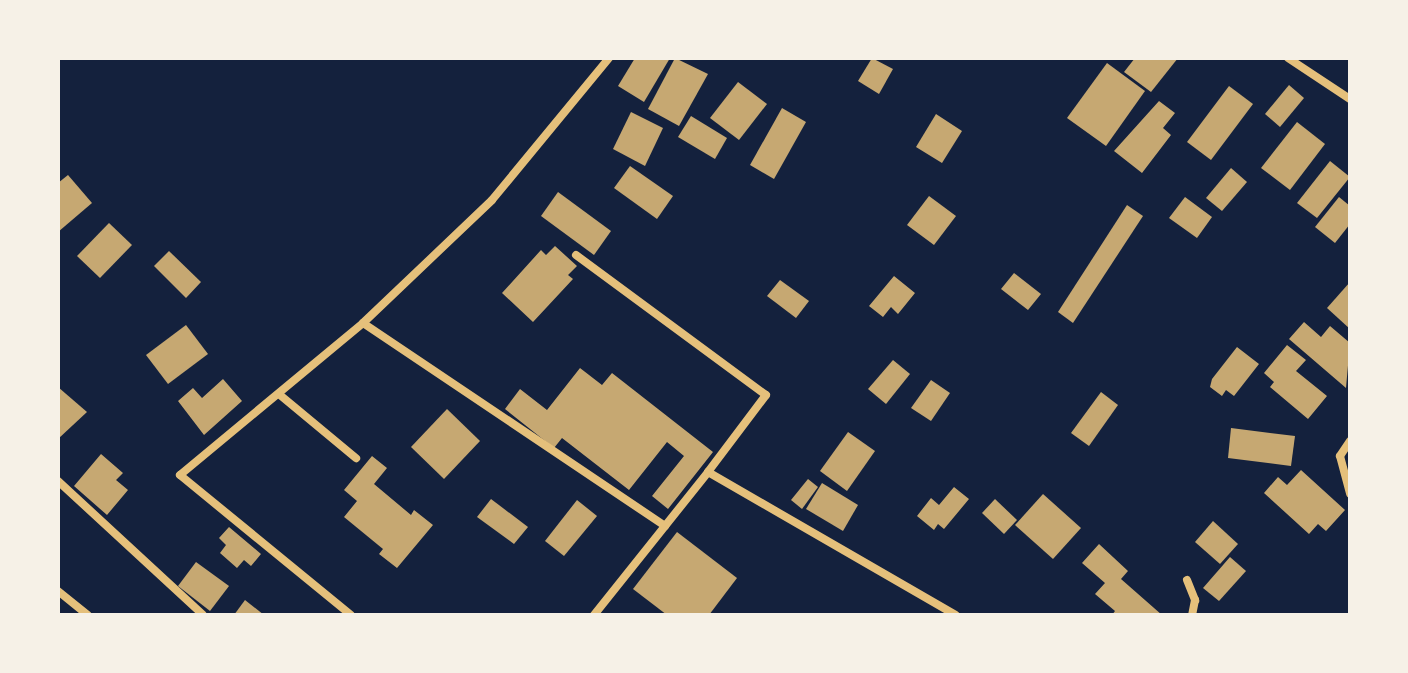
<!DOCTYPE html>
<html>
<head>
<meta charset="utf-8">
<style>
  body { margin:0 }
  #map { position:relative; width:1408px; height:673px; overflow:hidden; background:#14213d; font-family:"Public Sans",sans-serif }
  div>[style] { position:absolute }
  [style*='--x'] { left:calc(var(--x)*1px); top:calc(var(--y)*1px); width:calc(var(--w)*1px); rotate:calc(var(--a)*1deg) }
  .building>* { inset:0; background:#c6a872 }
  .minor>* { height:8px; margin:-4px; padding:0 4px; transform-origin:4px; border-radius:4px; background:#e5c07b }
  span { translate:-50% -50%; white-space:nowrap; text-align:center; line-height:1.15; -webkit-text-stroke:7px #f6f1e7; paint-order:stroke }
  .frame { position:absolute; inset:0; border:60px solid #f6f1e7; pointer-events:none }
</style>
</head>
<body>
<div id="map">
  <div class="building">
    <div style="clip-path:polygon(635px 58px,670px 58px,644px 102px,618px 86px)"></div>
    <div style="clip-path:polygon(675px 58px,708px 74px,679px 126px,648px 109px)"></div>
    <div style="clip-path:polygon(872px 58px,893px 69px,879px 94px,858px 81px)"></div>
    <div style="clip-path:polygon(1135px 58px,1178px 58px,1151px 92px,1124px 72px)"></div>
    <div style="clip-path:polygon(1107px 63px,1145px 91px,1106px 146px,1067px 118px)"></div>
    <div style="clip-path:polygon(738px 82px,767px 104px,739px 140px,710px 118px)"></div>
    <div style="clip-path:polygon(1289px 85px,1304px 98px,1280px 127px,1265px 114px)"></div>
    <div style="clip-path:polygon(1229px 86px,1253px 104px,1211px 160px,1187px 142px)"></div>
    <div style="clip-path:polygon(1159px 101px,1175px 113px,1163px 128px,1171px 135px,1142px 173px,1114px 151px)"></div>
    <div style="clip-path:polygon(782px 108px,806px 122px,774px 179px,750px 165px)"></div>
    <div style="clip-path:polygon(631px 112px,663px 128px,645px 166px,613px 149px)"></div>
    <div style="clip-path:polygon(936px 114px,962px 131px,942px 163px,916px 147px)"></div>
    <div style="clip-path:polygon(691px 116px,727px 138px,715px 159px,678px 137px)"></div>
    <div style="clip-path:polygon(1297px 122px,1325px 144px,1290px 190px,1261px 168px)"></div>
    <div style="clip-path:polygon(1330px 161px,1350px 177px,1317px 218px,1297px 203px)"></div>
    <div style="clip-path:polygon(630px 166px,673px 196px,657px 219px,614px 188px)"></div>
    <div style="clip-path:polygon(1231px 168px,1247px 182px,1222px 211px,1206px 198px)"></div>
    <div style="clip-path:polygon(68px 175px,92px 203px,58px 232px,58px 183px)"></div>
    <div style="clip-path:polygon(558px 192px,611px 231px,594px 255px,541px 216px)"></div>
    <div style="clip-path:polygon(929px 196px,956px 216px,934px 245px,907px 225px)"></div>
    <div style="clip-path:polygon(1185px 197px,1212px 217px,1197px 238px,1169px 218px)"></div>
    <div style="clip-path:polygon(1339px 197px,1350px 206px,1350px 224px,1335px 243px,1315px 227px)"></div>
    <div style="clip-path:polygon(1127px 205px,1143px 216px,1073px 323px,1058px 312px)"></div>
    <div style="clip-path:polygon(109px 223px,132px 245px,100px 278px,77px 256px)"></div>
    <div style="clip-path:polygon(555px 246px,577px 266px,568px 275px,573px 279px,533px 322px,502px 293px,541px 250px,546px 255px)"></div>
    <div style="clip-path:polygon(169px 251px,201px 282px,186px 298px,154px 266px)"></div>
    <div style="clip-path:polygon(1014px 273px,1041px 294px,1028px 310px,1001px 289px)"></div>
    <div style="clip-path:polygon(894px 276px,915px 293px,898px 314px,891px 307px,883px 317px,869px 306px)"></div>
    <div style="clip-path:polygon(780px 280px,809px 301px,796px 318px,767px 296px)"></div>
    <div style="clip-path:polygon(1350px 282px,1350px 329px,1327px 308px)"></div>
    <div style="clip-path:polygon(1304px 322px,1321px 337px,1330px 326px,1350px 343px,1346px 388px,1289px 339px)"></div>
    <div style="clip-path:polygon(186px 325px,208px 354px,168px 384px,146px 355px)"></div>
    <div style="clip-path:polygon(1287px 345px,1306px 360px,1296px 371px,1327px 396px,1308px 419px,1270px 387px,1274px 382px,1264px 373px)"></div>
    <div style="clip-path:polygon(1237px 347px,1259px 364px,1234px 396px,1226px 390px,1222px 396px,1210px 387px,1212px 379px)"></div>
    <div style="clip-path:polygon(893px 360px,910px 374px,886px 404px,868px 389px)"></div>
    <div style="clip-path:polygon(580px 368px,602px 385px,612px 373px,713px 452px,668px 509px,652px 496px,684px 456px,667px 442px,629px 490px,562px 438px,554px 448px,505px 409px,520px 389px,547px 410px)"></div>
    <div style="clip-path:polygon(223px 379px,242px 401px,204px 435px,178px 401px,193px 388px,202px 398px)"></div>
    <div style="clip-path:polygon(931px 380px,950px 393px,931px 421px,911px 408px)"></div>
    <div style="clip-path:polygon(58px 387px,87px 412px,58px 439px)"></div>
    <div style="clip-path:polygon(1101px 392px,1118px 405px,1089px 446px,1071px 433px)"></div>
    <div style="clip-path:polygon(447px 409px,480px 441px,444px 479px,411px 447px)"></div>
    <div style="clip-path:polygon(1231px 428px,1295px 436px,1291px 466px,1228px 458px)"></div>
    <div style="clip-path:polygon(848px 432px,875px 451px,847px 491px,820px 471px)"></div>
    <div style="clip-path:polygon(101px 454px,123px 473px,116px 480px,128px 490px,107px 515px,74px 486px)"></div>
    <div style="clip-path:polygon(372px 456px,387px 468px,374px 484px,411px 515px,414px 510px,433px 525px,397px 568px,379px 554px,383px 549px,344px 517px,357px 501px,344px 490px)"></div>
    <div style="clip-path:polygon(1301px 470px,1345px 510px,1326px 531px,1318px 524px,1309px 534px,1264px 493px,1278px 477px,1287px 485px)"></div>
    <div style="clip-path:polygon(808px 479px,818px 487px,802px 509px,791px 500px)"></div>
    <div style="clip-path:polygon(822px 483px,858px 505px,843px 531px,806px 509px)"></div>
    <div style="clip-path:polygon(954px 487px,969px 499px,944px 529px,938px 524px,934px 530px,917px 516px,931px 498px,939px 505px)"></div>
    <div style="clip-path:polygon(1043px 494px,1081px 528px,1053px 559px,1015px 525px)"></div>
    <div style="clip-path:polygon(491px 499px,528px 527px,514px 544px,477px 517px)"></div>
    <div style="clip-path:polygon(995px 499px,1017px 520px,1004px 534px,982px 513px)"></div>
    <div style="clip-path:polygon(577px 500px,597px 516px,564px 556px,545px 541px)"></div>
    <div style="clip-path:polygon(1213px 521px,1238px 544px,1220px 564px,1195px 542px)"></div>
    <div style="clip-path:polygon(229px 527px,261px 554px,251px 566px,244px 560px,237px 568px,220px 553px,226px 545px,219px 538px)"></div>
    <div style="clip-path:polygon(677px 532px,737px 578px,709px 615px,667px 615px,633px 589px)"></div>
    <div style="clip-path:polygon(1099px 544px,1128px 571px,1121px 579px,1162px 615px,1112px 615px,1115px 611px,1095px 594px,1105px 583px,1082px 563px)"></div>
    <div style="clip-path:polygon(1230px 557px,1246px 571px,1219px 601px,1203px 588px)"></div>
    <div style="clip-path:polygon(196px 562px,229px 586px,210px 611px,178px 586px)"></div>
    <div style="clip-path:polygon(245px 600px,264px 615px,234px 615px)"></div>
  </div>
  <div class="minor">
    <div style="--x:1288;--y:58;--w:74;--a:33.5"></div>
    <div style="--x:576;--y:255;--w:236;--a:36.4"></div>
    <div style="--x:766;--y:395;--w:96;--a:127"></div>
    <div style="--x:363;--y:323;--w:364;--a:33.9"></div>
    <div style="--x:280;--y:395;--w:99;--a:39.7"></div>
    <div style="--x:1350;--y:441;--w:18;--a:124"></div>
    <div style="--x:1340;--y:456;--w:39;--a:75"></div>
    <div style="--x:58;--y:481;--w:197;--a:42.7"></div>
    <div style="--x:1187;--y:580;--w:22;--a:68"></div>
    <div style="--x:1195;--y:600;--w:15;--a:101"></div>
    <div style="--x:58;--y:591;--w:38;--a:39"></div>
    <div style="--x:351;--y:615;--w:221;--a:-140.7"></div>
    <div style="--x:180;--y:475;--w:238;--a:-39.7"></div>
    <div style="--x:363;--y:323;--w:178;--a:-43.6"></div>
    <div style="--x:492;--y:200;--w:184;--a:-50.5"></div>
    <div style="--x:594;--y:615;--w:183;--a:-51.4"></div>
    <div style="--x:708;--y:472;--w:286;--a:30"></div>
  </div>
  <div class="frame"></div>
</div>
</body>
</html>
